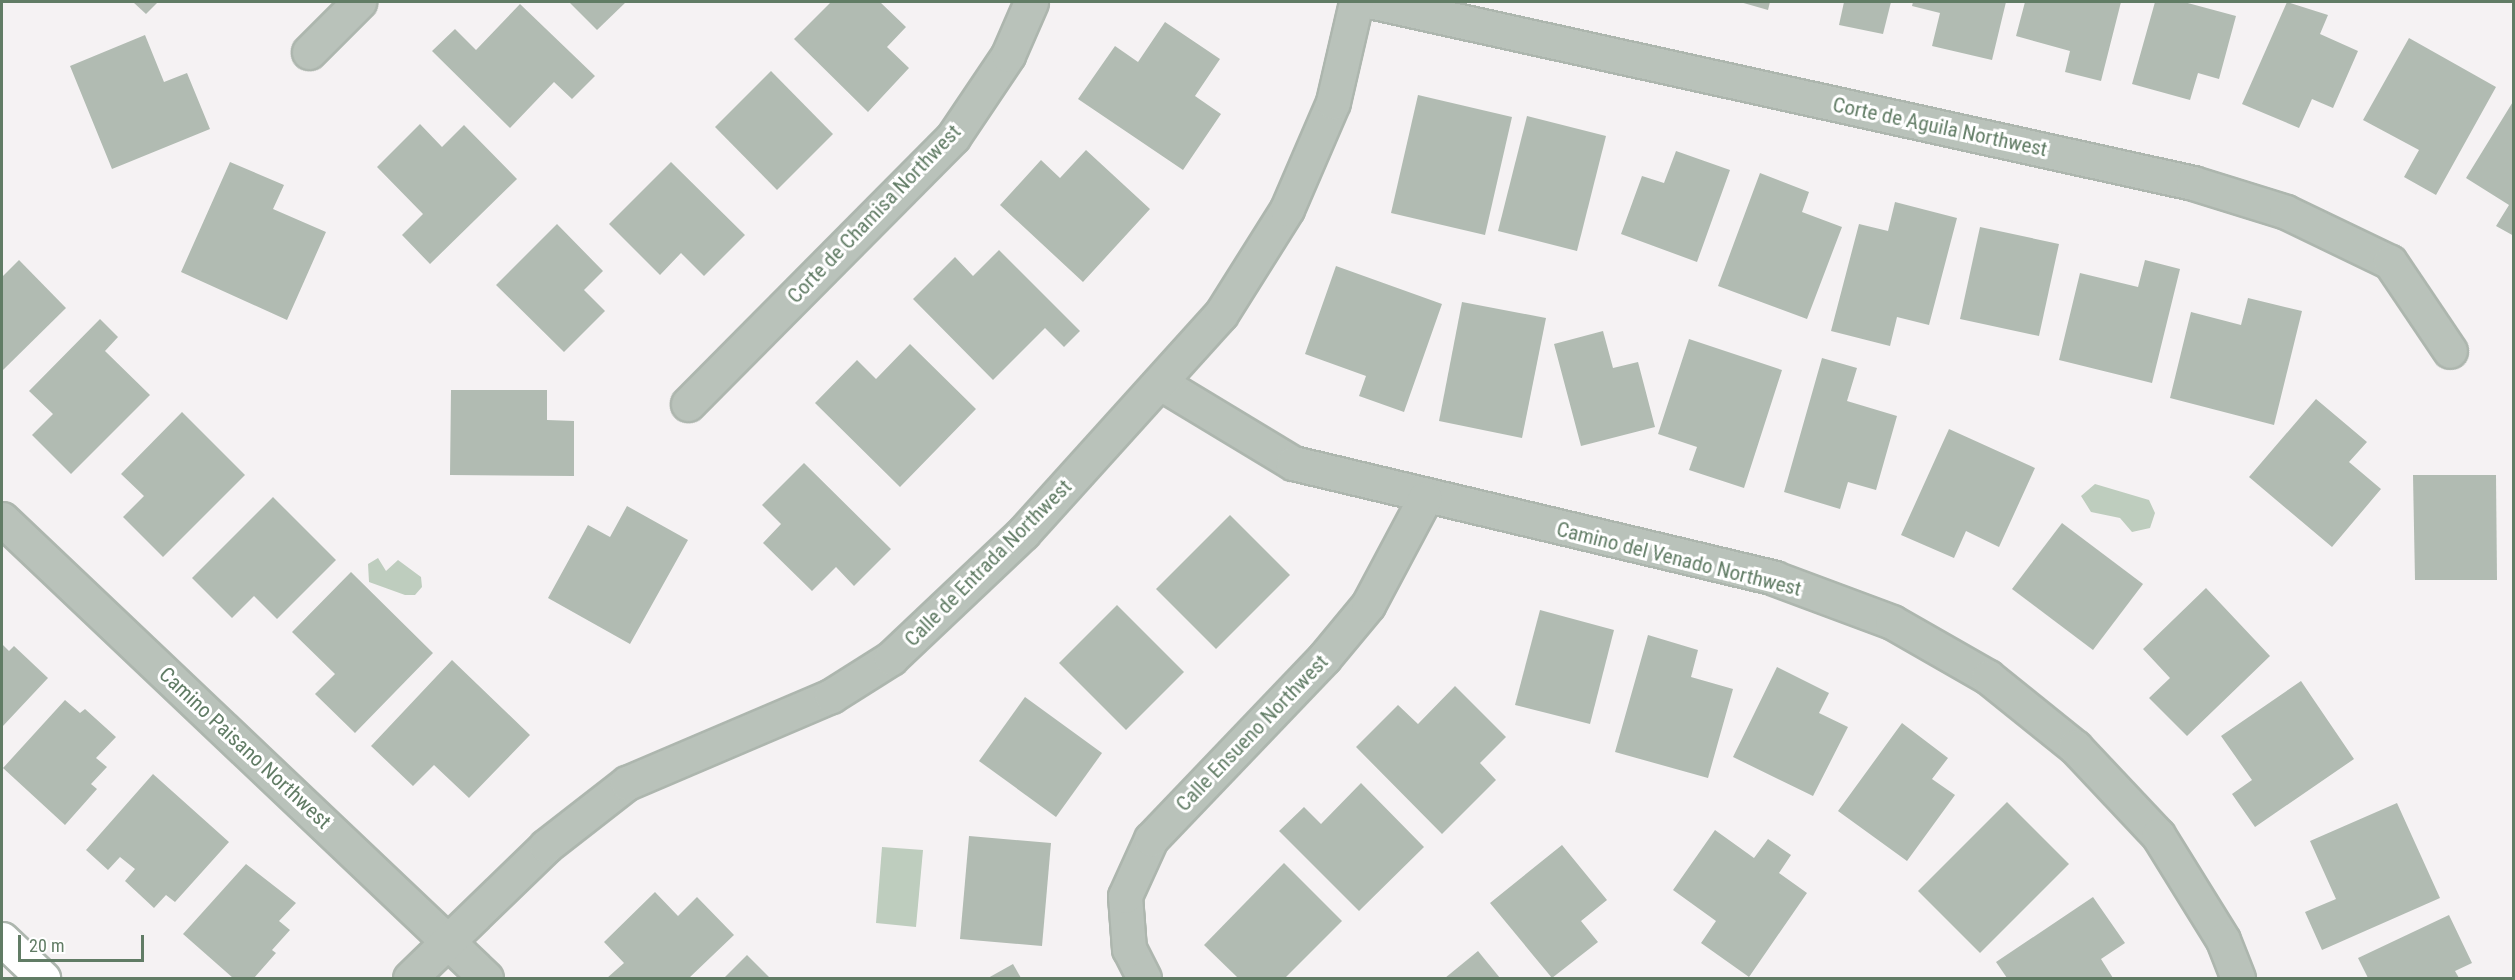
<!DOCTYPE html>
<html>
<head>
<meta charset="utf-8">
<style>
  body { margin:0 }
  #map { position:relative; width:2515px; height:980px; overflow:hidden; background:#f5f2f3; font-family:"Roboto Condensed",sans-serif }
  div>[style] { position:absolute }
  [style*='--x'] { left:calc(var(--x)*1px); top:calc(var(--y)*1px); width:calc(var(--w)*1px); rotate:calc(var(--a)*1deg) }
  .water>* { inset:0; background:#becdbe }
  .building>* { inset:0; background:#b1bbb2 }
  .roads { filter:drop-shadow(2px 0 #adb6ae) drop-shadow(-2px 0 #adb6ae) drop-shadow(0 2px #adb6ae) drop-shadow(0 -2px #adb6ae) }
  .minor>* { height:33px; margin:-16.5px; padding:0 16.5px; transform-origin:16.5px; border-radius:16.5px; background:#b9c2ba }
  .major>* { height:33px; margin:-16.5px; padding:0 16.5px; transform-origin:16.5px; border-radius:16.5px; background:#fff }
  span { translate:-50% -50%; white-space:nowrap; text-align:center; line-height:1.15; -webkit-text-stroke:6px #fff; paint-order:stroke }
  .street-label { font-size:21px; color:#617c65 }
  .frame { position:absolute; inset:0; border:3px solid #617c65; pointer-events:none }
  .scale { position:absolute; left:18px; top:935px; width:126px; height:27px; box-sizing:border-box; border:3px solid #617c65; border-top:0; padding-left:8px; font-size:18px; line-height:21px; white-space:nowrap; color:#617c65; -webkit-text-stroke:4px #fff; paint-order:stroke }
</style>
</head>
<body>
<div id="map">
  <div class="water">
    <div style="clip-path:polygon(2095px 484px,2149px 500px,2155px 513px,2150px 528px,2132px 532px,2120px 518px,2091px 512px,2081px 496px)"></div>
    <div style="clip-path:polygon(378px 558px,386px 571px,398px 560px,421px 577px,422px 587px,415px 595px,405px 595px,369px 582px,368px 564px)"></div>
    <div style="clip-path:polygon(882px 847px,923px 850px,916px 927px,876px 923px)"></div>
  </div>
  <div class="building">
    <div style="clip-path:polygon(133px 2px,158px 2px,146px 14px)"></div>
    <div style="clip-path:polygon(569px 2px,626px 2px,597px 30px)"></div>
    <div style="clip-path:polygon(831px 2px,880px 2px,906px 27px,887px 47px,909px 68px,868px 112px,794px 39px)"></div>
    <div style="clip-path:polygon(1740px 2px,1770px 2px,1768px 10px)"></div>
    <div style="clip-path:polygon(1844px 2px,1891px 2px,1883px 34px,1839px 25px)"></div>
    <div style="clip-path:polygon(1913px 2px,2006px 2px,1992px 60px,1932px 46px,1940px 13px,1912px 6px)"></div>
    <div style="clip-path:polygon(2025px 2px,2121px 2px,2101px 81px,2065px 72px,2070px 51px,2016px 36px)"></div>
    <div style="clip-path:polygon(2155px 2px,2184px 2px,2236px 16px,2219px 79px,2198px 73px,2190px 100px,2132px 84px)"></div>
    <div style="clip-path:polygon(2287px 2px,2328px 15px,2320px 34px,2358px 51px,2333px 108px,2312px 99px,2299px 128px,2242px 104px)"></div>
    <div style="clip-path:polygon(520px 4px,595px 76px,572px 99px,554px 82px,510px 128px,432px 51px,455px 29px,476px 50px)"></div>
    <div style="clip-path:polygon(1165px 22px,1220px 59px,1195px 96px,1221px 114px,1183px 170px,1078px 99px,1115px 46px,1138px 62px)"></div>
    <div style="clip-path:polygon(145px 35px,164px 82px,187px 73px,210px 129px,112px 169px,70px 66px)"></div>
    <div style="clip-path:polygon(2409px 38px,2496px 87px,2436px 195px,2404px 177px,2419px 150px,2363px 120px)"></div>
    <div style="clip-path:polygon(771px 71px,833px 134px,777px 190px,715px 127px)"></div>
    <div style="clip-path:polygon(1418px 95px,1512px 117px,1485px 235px,1391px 213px)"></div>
    <div style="clip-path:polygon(2514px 100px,2514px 236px,2496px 226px,2509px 205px,2466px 178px)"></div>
    <div style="clip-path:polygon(1527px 116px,1606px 136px,1577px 251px,1498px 231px)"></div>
    <div style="clip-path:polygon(420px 124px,442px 147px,464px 125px,517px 179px,430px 264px,402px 235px,423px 214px,377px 167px)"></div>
    <div style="clip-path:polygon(1086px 150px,1150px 209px,1083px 282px,1000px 205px,1041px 160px,1060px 178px)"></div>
    <div style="clip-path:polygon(1676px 151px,1730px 170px,1697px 262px,1621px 234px,1642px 176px,1664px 183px)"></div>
    <div style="clip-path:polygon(230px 162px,284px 185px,273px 209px,326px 232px,287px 320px,181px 272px)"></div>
    <div style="clip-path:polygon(671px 162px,745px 235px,704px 276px,681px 253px,660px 275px,609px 224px)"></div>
    <div style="clip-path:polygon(1760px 173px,1809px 192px,1802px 212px,1842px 227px,1807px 319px,1718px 286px)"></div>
    <div style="clip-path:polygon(1895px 202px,1957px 218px,1929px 325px,1897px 317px,1890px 346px,1831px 331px,1859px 224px,1888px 231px)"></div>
    <div style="clip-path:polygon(557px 224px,603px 271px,584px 290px,605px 311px,564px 352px,496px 285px)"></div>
    <div style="clip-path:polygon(1980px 227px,2059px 244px,2039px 336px,1960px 319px)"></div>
    <div style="clip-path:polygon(999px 250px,1080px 331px,1064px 347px,1045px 328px,993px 380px,913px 299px,955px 257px,973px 276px)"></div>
    <div style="clip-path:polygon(19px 260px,66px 308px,2px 371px,2px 277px)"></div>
    <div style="clip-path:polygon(2145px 260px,2180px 269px,2152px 383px,2059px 360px,2080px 273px,2138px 287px)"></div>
    <div style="clip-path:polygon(1336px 266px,1442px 304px,1404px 412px,1359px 396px,1366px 376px,1305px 354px)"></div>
    <div style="clip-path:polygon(2248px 298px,2302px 311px,2274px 425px,2170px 398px,2191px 312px,2241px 325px)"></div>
    <div style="clip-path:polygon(1462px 302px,1546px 318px,1522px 438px,1439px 421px)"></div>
    <div style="clip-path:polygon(100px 319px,118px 337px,105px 351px,150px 395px,71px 474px,32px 435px,53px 414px,29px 391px)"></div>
    <div style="clip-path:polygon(1603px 331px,1613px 368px,1638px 362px,1655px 427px,1581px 446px,1554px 344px)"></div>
    <div style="clip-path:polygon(1689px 339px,1782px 370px,1744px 488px,1689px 470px,1697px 447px,1658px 434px)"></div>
    <div style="clip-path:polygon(910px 344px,976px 409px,900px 487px,815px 403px,857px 360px,876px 379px)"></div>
    <div style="clip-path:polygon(1822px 358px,1857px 368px,1847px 401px,1897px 416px,1876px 490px,1848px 482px,1840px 509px,1784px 492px)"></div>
    <div style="clip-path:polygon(451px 390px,547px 390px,547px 420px,574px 421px,574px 476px,450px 475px)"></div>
    <div style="clip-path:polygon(2316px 399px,2367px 442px,2349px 462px,2381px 489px,2332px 547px,2249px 477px)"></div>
    <div style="clip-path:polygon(182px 412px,245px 475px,163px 557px,123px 517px,144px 496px,121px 474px)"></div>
    <div style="clip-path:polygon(1949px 429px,2035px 468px,1999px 547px,1966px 531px,1954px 558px,1901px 535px)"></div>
    <div style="clip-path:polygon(804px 463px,891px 549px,854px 586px,836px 567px,812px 591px,763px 543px,781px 524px,762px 505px)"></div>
    <div style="clip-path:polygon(2413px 475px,2496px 475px,2497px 580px,2415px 580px)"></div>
    <div style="clip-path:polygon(273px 497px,336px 560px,277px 619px,254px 596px,232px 618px,192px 578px)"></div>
    <div style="clip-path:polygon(627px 506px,688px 540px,630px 644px,548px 598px,588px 525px,610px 537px)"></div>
    <div style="clip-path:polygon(1230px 515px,1290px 575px,1216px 649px,1156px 589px)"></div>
    <div style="clip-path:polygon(2062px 523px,2143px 584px,2093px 650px,2012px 589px)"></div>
    <div style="clip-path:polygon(351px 572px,433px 653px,355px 733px,315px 694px,335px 674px,292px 632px)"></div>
    <div style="clip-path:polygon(2206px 588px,2270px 656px,2187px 736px,2149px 698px,2170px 678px,2143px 649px)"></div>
    <div style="clip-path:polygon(1117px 605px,1184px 672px,1126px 730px,1059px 663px)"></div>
    <div style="clip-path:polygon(1540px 610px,1614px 630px,1590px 724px,1515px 705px)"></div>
    <div style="clip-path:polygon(1648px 635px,1698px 650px,1691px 677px,1733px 689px,1708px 778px,1615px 752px)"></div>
    <div style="clip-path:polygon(2px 644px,9px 651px,14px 646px,48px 678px,2px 727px)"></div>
    <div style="clip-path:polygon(452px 660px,530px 735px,469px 798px,434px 765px,413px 786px,371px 746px)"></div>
    <div style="clip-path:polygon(1777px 667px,1829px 693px,1819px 713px,1848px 727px,1813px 796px,1733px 757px)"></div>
    <div style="clip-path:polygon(2301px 681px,2354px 759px,2255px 827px,2232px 794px,2252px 780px,2221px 736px)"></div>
    <div style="clip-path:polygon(1455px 686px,1506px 737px,1480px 763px,1496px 780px,1442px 834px,1356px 747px,1398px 705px,1418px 724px)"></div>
    <div style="clip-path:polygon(1025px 697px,1102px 753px,1056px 817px,979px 761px)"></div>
    <div style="clip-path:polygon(65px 700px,80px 713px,85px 709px,116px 737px,96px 758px,107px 767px,91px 784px,97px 789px,65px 825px,3px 768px)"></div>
    <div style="clip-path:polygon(1902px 723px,1948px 758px,1932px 779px,1955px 795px,1907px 861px,1838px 811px)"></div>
    <div style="clip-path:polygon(153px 774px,229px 842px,175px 902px,166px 895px,154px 908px,125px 881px,135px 869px,120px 857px,108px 870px,86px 850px)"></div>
    <div style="clip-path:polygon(1361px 783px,1424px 847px,1359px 911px,1279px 831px,1304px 807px,1321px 824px)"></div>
    <div style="clip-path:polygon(2007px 802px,2069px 864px,1980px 953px,1918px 891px)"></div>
    <div style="clip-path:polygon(2397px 803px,2440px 898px,2322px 950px,2305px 912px,2336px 899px,2310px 841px)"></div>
    <div style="clip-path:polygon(1715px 830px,1754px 858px,1768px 839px,1791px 855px,1779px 873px,1807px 893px,1749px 977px,1701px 943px,1716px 921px,1673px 890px)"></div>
    <div style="clip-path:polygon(969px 836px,1051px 843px,1042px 946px,960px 939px)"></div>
    <div style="clip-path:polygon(1562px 845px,1607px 900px,1581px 921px,1598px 942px,1552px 978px,1490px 903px)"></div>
    <div style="clip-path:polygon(1284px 863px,1342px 921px,1285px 978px,1238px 978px,1204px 945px)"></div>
    <div style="clip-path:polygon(246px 864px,296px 903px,279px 921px,290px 930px,272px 950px,276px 953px,254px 978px,233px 978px,183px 934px)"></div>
    <div style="clip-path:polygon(655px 892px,678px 916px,697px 897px,734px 935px,689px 978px,607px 978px,624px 963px,604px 942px)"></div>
    <div style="clip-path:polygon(2093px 897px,2125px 943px,2101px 959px,2113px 978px,2007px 978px,1996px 962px)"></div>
    <div style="clip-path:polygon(2449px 915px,2472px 963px,2455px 971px,2459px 978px,2368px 978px,2358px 958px)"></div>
    <div style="clip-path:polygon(1478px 951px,1500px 978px,1445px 978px)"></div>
    <div style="clip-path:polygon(747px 955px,770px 978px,724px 978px)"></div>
    <div style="clip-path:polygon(1013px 964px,1021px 978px,988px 978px)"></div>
  </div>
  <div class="roads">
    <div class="minor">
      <div style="--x:1374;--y:2;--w:839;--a:12.46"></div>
      <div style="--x:2193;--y:183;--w:97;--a:17.3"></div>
      <div style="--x:2286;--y:212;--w:115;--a:25.7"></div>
      <div style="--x:2390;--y:262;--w:107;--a:56"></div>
      <div style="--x:309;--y:52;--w:71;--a:-45"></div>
      <div style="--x:1162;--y:384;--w:153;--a:31.1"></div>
      <div style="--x:1293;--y:463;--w:495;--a:13.4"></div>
      <div style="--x:1774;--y:578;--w:126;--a:20.4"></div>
      <div style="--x:1892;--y:622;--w:111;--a:29.8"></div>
      <div style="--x:1988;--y:677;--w:112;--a:38.8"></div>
      <div style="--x:2075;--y:747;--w:121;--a:46.7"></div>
      <div style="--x:2158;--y:835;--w:123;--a:58.2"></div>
      <div style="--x:2223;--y:940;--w:41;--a:68.5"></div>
      <div style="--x:688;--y:404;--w:376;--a:-45.2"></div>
      <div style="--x:953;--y:137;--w:99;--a:-56.1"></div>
      <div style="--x:1008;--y:55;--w:58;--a:-66.5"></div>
      <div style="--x:2;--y:519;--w:667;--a:43.48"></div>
      <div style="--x:410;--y:978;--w:190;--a:-44.1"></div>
      <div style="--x:546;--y:846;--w:103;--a:-37.9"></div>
      <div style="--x:627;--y:783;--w:222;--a:-23.1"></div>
      <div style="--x:831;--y:696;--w:71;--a:-32.3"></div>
      <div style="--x:891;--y:658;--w:182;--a:-43.4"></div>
      <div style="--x:1023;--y:533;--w:295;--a:-47.9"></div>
      <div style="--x:1221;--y:314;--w:124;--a:-57.8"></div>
      <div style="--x:1287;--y:209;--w:116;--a:-66.7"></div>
      <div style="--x:1333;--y:102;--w:103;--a:-77"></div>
      <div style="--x:1144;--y:978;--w:33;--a:-117"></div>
      <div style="--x:1129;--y:949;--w:53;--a:-94.3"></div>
      <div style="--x:1125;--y:896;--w:63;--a:-65.5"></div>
      <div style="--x:1151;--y:839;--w:250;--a:-46.3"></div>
      <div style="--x:1324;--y:658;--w:69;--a:-50.3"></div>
      <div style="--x:1368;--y:605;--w:121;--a:-62"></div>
    </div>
    <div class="major">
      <div style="--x:2;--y:939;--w:57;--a:43.6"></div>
    </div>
  </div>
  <div class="street-label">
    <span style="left:1940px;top:127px;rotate:12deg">Corte de Aguila Northwest</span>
    <span style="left:874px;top:214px;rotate:-46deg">Corte de Chamisa Northwest</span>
    <span style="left:1679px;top:559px;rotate:14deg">Camino del Venado Northwest</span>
    <span style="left:988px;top:563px;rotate:-45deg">Calle de Entrada Northwest</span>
    <span style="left:1252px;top:733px;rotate:-46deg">Calle Ensueno Northwest</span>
    <span style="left:245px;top:748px;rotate:43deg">Camino Paisano Northwest</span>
  </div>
  <div class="frame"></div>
  <div class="scale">20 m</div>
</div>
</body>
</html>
